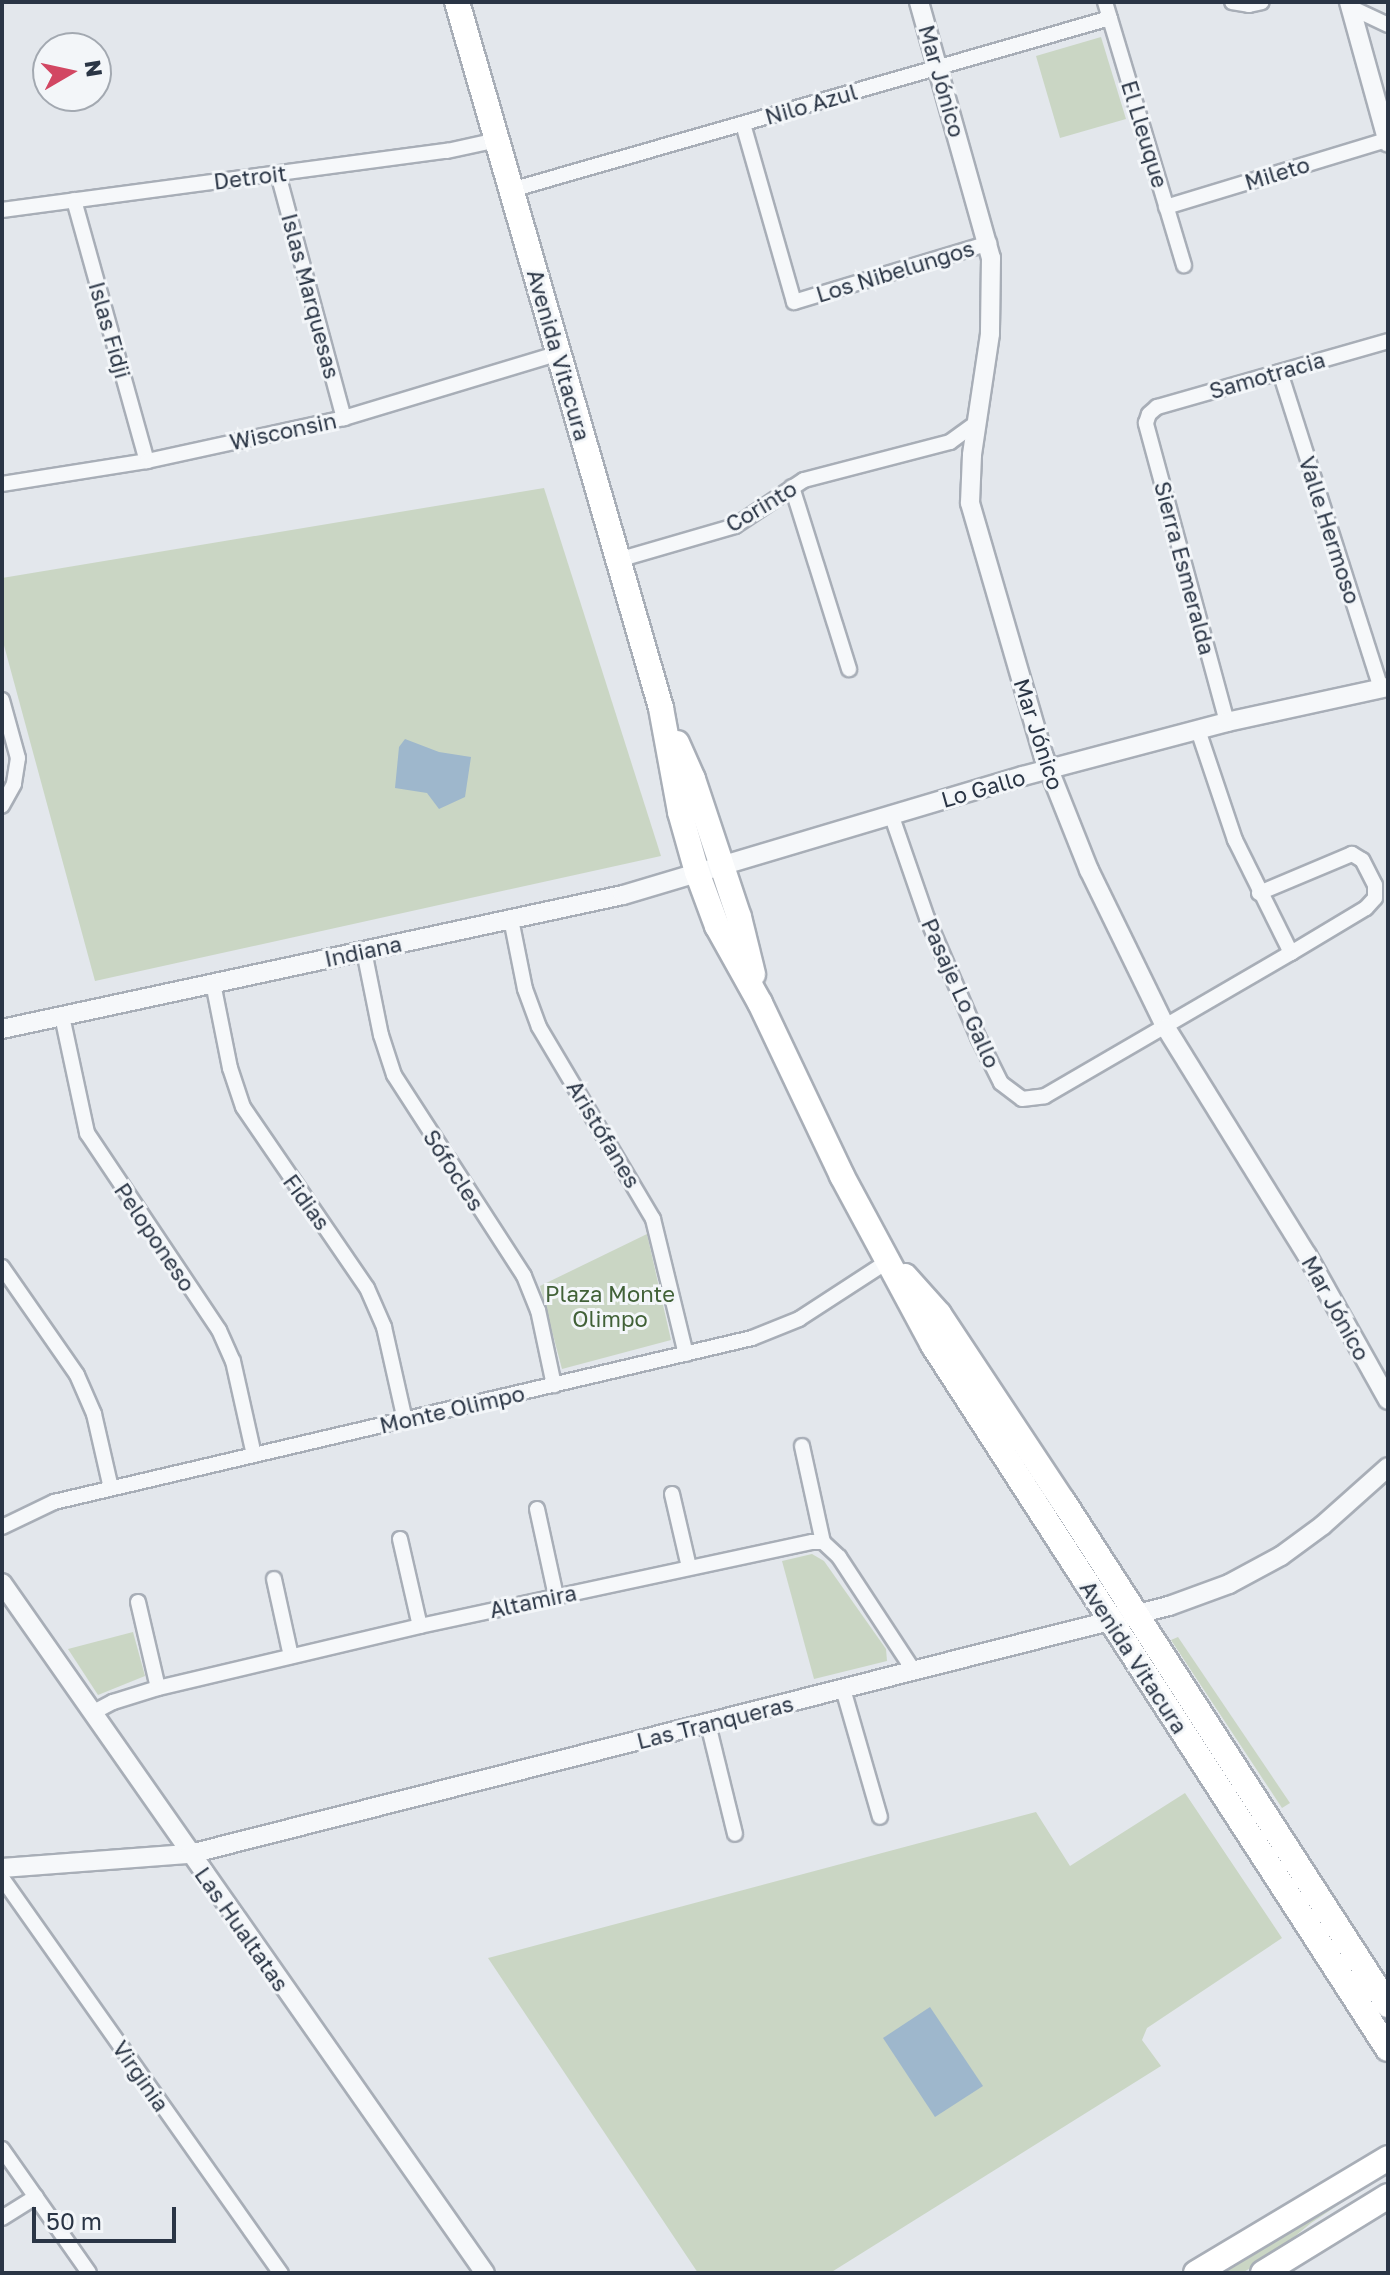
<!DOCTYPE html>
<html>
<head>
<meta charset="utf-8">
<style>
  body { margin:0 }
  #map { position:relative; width:1390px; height:2275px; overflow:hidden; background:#e3e7ec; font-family:"Golos Text",sans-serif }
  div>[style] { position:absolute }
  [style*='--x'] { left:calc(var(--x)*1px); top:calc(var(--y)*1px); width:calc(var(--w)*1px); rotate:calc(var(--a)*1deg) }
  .green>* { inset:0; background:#cad6c4 }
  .water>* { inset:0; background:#9eb7cc }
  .roads { filter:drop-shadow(2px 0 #a8aeb7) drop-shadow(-2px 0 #a8aeb7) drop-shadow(0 2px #a8aeb7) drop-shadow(0 -2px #a8aeb7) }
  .minor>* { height:14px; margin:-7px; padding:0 7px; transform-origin:7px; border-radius:7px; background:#f6f8fa }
  .tertiary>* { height:18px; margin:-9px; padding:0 9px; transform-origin:9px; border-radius:9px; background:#f6f8fa }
  .primary>* { height:24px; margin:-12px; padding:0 12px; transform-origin:12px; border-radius:12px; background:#fff }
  span { translate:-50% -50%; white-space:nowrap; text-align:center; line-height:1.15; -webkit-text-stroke:6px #f3f6f9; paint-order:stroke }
  .street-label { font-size:22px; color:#2a3545 }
  .park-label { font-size:22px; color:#416137 }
  .frame { position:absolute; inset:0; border:4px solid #2a3545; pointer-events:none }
  .north { position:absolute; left:32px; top:32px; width:80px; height:80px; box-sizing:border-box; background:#f3f6f9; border:2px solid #a3a9b1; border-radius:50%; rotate:81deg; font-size:22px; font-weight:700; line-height:32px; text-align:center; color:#2a3545 }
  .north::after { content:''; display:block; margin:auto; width:28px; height:36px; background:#d24763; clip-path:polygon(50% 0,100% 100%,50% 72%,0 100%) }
  .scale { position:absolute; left:32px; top:2207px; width:144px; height:36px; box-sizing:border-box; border:4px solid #2a3545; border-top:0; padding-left:10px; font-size:24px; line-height:28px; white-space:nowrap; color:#2a3545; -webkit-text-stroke:6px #f3f6f9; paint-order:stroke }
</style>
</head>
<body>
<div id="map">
  <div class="green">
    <div style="clip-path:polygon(1101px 37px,1126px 119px,1060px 138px,1036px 56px)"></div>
    <div style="clip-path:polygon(544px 488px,661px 856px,95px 981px,2px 638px,2px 578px)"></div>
    <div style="clip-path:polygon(647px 1234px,671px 1340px,562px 1369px,540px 1286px)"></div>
    <div style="clip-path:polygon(812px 1554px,824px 1561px,886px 1649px,887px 1661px,814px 1679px,782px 1561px)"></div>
    <div style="clip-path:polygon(133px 1632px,145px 1676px,98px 1695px,68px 1649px)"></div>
    <div style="clip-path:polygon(1178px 1637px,1290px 1803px,1282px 1808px,1171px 1640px)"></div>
    <div style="clip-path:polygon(1185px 1793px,1282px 1938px,1147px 2028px,1142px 2040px,1161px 2066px,830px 2273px,698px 2273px,488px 1958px,1036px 1812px,1070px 1866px)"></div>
    <div style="clip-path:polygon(1388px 2172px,1311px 2223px,1271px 2256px,1242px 2273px,1220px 2273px)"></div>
  </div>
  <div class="water">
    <div style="clip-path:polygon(405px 739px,439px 752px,471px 757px,465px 797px,439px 809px,427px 793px,395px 788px,399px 747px)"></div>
    <div style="clip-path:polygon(930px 2007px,983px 2086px,935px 2117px,883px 2038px)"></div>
  </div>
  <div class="roads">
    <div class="minor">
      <div style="--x:1105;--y:2;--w:275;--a:73.3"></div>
      <div style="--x:1232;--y:2;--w:17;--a:10"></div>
      <div style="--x:1249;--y:5;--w:13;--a:-13"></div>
      <div style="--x:1350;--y:7;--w:42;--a:25.3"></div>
      <div style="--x:743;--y:124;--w:185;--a:74"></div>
      <div style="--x:794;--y:302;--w:204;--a:-16.8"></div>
      <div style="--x:278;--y:174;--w:253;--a:74.9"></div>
      <div style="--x:511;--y:190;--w:623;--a:-16.02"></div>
      <div style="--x:74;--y:200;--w:271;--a:74.4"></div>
      <div style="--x:1166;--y:207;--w:231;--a:-16.9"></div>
      <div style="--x:2;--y:210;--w:449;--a:-7.6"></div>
      <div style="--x:447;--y:151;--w:51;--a:-12.4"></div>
      <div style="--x:1280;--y:372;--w:333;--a:72.3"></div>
      <div style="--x:2;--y:484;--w:147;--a:-9"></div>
      <div style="--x:147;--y:461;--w:202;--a:-12.3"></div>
      <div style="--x:344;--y:418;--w:225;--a:-16.8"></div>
      <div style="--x:792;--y:487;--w:191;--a:72.6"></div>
      <div style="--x:618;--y:560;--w:122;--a:-16.2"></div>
      <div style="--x:735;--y:526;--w:83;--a:-33.7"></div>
      <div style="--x:804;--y:480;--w:151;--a:-14.6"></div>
      <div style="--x:950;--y:442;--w:32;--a:-36"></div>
      <div style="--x:2;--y:700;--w:60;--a:74.6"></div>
      <div style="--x:18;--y:758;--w:26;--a:99"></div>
      <div style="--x:14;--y:784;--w:25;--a:119"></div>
      <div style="--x:1227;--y:722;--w:310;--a:-105.2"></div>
      <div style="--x:1146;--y:423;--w:9;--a:-72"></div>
      <div style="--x:1149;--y:414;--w:11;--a:-41"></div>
      <div style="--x:1157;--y:407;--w:240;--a:-15.9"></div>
      <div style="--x:1198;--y:730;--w:116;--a:71.4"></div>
      <div style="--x:1235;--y:840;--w:126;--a:63.6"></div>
      <div style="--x:891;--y:814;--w:110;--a:70.9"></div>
      <div style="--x:927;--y:918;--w:129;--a:66.8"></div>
      <div style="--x:978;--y:1037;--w:51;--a:63.4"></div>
      <div style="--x:1001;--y:1083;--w:26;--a:37"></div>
      <div style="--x:1022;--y:1099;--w:23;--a:-7"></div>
      <div style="--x:1045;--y:1096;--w:285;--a:-30.2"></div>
      <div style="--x:1291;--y:953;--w:87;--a:-31"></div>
      <div style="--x:1366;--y:908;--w:13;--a:-48"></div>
      <div style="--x:1375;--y:898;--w:13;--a:-90"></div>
      <div style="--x:1375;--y:885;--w:28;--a:-117"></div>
      <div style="--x:1362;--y:860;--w:12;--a:-149"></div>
      <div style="--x:1352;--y:854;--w:101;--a:157.2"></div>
      <div style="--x:511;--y:919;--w:71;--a:78.7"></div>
      <div style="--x:525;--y:989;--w:40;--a:69.8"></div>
      <div style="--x:539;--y:1027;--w:223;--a:59.3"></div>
      <div style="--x:653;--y:1219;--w:139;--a:76.3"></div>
      <div style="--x:364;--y:951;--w:86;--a:78.6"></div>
      <div style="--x:381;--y:1035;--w:42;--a:72"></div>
      <div style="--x:394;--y:1075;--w:239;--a:57.1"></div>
      <div style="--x:524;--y:1276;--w:37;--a:68"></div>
      <div style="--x:538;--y:1310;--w:77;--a:78"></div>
      <div style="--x:213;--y:983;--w:87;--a:78.7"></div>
      <div style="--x:230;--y:1068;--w:41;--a:71.6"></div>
      <div style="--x:243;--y:1107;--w:219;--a:55.6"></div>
      <div style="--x:367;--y:1288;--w:43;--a:66.4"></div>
      <div style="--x:384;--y:1327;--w:95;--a:77.3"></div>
      <div style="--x:62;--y:1016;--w:120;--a:77.9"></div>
      <div style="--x:87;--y:1133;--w:237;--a:56.2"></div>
      <div style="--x:219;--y:1330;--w:34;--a:66"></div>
      <div style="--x:233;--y:1361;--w:96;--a:77.4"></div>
      <div style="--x:2;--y:1267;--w:131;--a:55.2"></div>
      <div style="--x:77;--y:1375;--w:43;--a:66.4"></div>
      <div style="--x:94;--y:1414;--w:76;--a:77.1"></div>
      <div style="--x:802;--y:1446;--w:98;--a:77.7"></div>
      <div style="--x:672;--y:1494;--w:75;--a:76.9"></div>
      <div style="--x:537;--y:1509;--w:89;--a:77.7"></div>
      <div style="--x:2;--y:1527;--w:58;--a:-25.7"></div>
      <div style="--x:54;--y:1502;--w:717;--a:-13.22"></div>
      <div style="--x:752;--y:1338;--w:51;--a:-22"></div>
      <div style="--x:799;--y:1319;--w:108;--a:-33"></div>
      <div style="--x:400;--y:1539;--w:89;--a:77.1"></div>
      <div style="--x:274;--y:1579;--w:79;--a:77.6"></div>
      <div style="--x:138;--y:1602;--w:88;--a:76.9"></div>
      <div style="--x:843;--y:1689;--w:133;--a:73.9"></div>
      <div style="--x:92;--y:1713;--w:24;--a:-28"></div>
      <div style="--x:113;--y:1702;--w:47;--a:-17.3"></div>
      <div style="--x:158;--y:1688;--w:269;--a:-13.3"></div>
      <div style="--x:420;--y:1626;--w:401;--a:-12.1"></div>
      <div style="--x:812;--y:1542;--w:11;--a:0"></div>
      <div style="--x:823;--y:1542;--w:22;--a:43"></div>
      <div style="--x:839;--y:1557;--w:136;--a:56.7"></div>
      <div style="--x:708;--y:1724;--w:113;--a:76.2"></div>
      <div style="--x:2;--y:1878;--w:484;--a:54.8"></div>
      <div style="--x:2;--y:2149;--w:151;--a:54.9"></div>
      <div style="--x:2;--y:2218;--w:40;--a:-32"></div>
    </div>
    <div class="tertiary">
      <div style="--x:919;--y:2;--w:266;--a:74.3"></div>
      <div style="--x:991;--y:258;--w:76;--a:90.8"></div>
      <div style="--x:990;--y:334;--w:122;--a:98.5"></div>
      <div style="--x:972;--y:455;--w:48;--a:92.4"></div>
      <div style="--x:970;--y:503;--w:265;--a:73.8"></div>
      <div style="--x:1044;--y:757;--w:122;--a:68.3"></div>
      <div style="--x:1089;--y:870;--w:176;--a:64"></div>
      <div style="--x:1166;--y:1028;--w:267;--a:58.2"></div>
      <div style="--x:1307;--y:1255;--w:166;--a:60.8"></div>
      <div style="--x:1349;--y:2;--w:146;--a:74.5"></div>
      <div style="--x:2;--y:1029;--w:635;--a:-12.18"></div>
      <div style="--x:623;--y:895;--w:417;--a:-16.6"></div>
      <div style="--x:1023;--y:776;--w:211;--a:-14.8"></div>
      <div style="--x:1227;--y:722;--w:165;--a:-12.3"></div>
      <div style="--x:2;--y:1583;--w:842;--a:55.01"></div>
      <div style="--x:2;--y:1868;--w:189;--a:-4.3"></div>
      <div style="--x:190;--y:1854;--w:1010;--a:-14.22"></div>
      <div style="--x:1169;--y:1606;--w:64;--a:-20.1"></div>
      <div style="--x:1229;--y:1584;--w:59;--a:-28.3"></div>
      <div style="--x:1281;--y:1556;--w:52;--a:-36.4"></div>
      <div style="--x:1323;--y:1525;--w:87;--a:-41.7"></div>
    </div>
    <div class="primary">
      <div style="--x:457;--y:2;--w:735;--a:73.88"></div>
      <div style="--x:661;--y:708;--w:106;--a:79.6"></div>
      <div style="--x:680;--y:812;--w:62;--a:74.2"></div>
      <div style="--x:697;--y:872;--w:58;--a:69.7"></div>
      <div style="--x:717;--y:926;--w:88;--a:60.8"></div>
      <div style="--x:760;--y:1003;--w:191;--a:64.6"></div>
      <div style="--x:842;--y:1176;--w:192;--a:61.7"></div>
      <div style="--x:933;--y:1345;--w:838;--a:57.13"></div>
      <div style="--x:677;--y:743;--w:39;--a:66"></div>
      <div style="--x:693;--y:779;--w:145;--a:71.6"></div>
      <div style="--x:739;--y:917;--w:59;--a:76.2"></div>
      <div style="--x:905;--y:1276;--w:51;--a:48.2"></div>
      <div style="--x:939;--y:1314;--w:224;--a:56.5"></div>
      <div style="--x:1063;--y:1501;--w:600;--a:57.18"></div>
      <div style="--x:1196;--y:2273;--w:224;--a:-30.9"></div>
      <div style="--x:1263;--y:2273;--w:147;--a:-31.6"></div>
    </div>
  </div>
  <div class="street-label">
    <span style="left:942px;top:81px;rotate:74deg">Mar Jónico</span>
    <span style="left:811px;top:104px;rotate:-16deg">Nilo Azul</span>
    <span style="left:1145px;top:134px;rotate:73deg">El Lleuque</span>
    <span style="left:1277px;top:173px;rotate:-17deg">Mileto</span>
    <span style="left:250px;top:177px;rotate:-7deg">Detroit</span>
    <span style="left:895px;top:271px;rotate:-17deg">Los Nibelungos</span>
    <span style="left:311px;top:296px;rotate:75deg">Islas Marquesas</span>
    <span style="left:110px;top:330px;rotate:74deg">Islas Fidji</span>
    <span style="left:559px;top:355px;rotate:74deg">Avenida Vitacura</span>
    <span style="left:1267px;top:375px;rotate:-16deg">Samotracia</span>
    <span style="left:283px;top:431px;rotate:-12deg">Wisconsin</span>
    <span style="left:761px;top:506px;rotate:-31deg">Corinto</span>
    <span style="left:1330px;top:530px;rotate:72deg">Valle Hermoso</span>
    <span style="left:1185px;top:568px;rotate:75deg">Sierra Esmeralda</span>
    <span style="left:1039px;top:734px;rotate:72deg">Mar Jónico</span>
    <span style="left:983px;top:788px;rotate:-16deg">Lo Gallo</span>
    <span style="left:363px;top:951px;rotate:-12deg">Indiana</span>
    <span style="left:961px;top:993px;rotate:66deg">Pasaje Lo Gallo</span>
    <span style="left:604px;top:1134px;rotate:59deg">Aristófanes</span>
    <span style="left:454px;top:1170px;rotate:57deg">Sófocles</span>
    <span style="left:307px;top:1202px;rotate:54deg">Fidias</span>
    <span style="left:155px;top:1237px;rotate:56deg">Peloponeso</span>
    <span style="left:1336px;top:1308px;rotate:61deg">Mar Jónico</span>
    <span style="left:452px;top:1409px;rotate:-13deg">Monte Olimpo</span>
    <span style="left:533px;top:1601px;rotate:-12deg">Altamira</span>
    <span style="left:1134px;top:1657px;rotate:57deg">Avenida Vitacura</span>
    <span style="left:715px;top:1722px;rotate:-14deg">Las Tranqueras</span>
    <span style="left:242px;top:1929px;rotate:55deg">Las Hualtatas</span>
    <span style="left:141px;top:2076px;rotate:55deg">Virginia</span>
  </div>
  <div class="park-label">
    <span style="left:610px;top:1306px">Plaza Monte<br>Olimpo</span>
  </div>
  <div class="frame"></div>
  <div class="north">N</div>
  <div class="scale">50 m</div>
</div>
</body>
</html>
